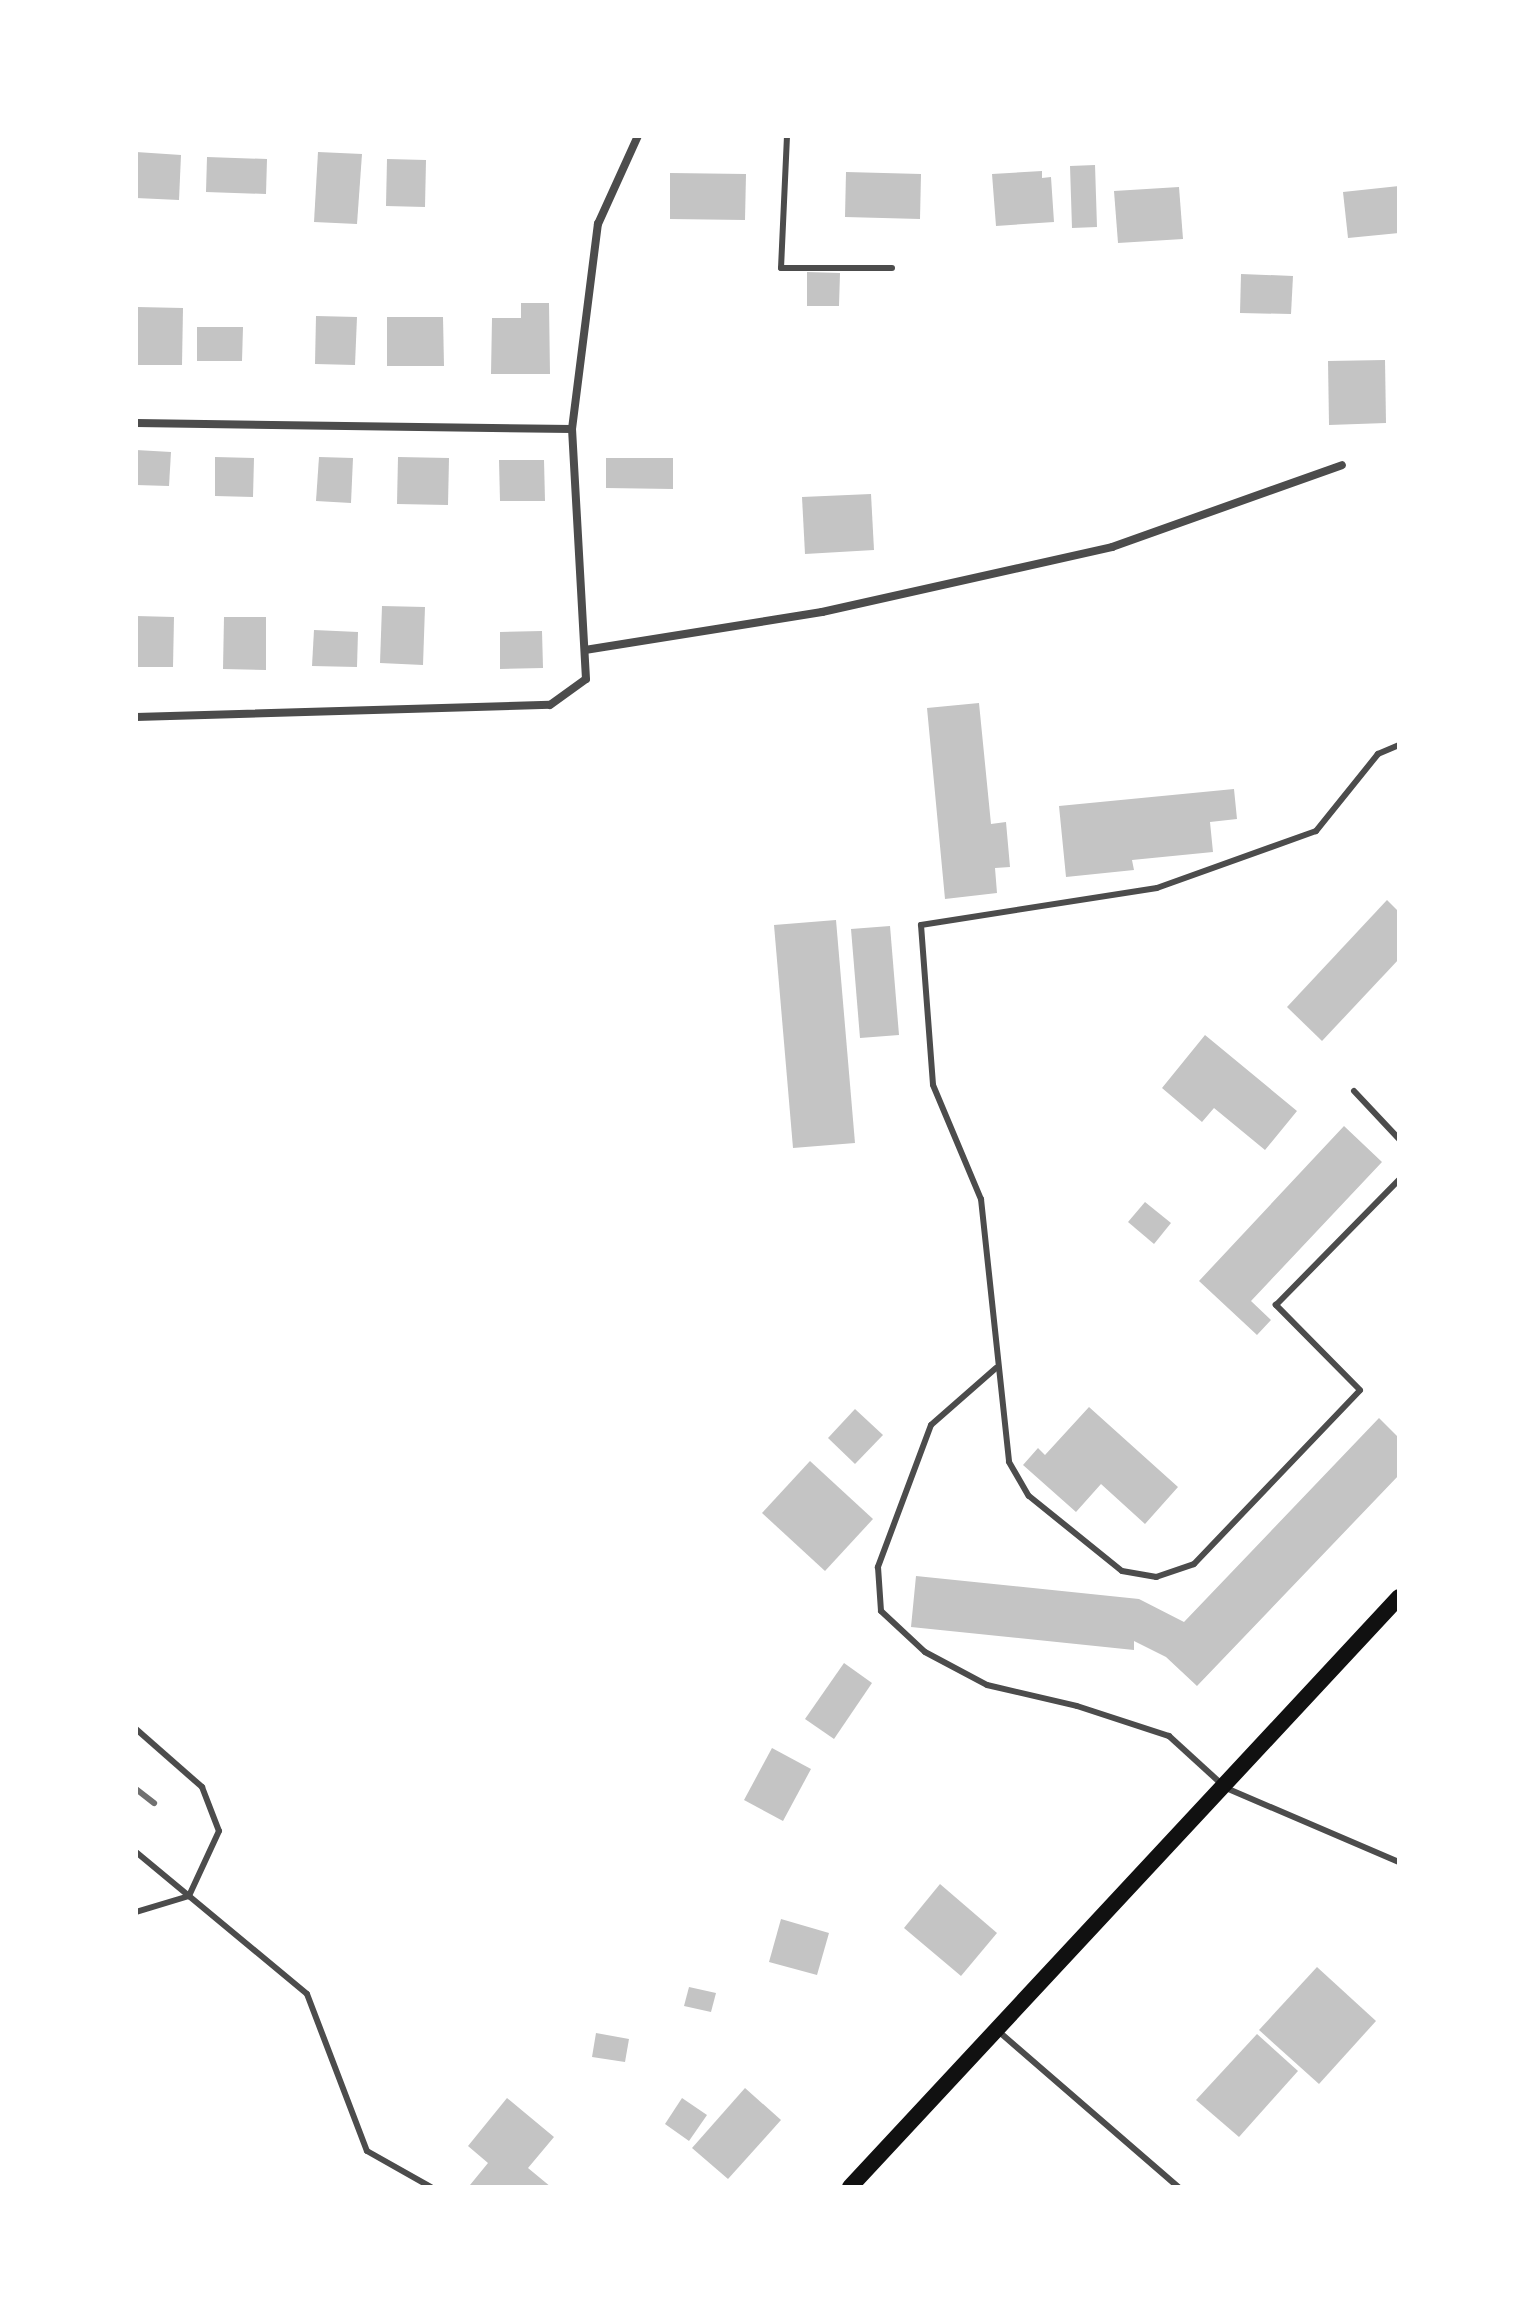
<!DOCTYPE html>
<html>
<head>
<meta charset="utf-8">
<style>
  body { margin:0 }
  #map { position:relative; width:1535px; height:2323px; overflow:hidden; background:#fff; font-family:"Open Sans",sans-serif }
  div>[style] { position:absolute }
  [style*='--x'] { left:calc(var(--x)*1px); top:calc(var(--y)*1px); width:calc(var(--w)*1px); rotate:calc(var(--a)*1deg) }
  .building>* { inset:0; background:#c4c4c4 }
  .service>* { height:6px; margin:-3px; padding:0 3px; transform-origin:3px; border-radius:3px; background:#4c4c4c }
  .minor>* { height:8px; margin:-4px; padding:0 4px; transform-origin:4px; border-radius:4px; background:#4c4c4c }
  .secondary>* { height:16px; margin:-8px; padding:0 8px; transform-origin:8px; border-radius:8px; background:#111 }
  .rail>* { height:6px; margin:-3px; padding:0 3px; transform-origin:3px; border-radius:3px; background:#707070 }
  span { translate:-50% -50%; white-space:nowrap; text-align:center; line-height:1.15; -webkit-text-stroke:8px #fff; paint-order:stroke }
  .frame { position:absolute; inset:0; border:138px solid #fff; pointer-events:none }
</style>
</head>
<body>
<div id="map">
  <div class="building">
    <div style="clip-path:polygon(136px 152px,181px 155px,179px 200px,136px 198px)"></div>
    <div style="clip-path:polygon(318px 152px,362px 154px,357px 224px,314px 222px)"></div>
    <div style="clip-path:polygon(207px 157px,267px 159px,266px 194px,206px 192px)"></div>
    <div style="clip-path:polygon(387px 159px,426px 160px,425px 207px,386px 206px)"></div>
    <div style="clip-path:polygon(1095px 165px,1097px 227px,1072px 228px,1070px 166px)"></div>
    <div style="clip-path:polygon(1042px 171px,1042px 178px,1051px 177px,1054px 222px,996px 226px,992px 174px)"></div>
    <div style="clip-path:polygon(846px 172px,921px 174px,920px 219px,845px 217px)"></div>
    <div style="clip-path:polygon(670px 173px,746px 174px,745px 220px,670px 219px)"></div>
    <div style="clip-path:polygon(1399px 186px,1399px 233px,1348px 238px,1343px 192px)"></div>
    <div style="clip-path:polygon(1179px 187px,1183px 239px,1118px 243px,1114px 191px)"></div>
    <div style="clip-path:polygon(807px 272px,840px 273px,839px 306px,807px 306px)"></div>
    <div style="clip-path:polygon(1241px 274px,1293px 276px,1291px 314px,1240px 313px)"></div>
    <div style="clip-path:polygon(521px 303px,549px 303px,550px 374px,491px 374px,492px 318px,521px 318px)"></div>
    <div style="clip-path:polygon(137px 307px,183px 308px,182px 365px,136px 365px)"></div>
    <div style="clip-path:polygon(316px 316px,357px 317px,355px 365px,315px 364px)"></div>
    <div style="clip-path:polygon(387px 317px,443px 317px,444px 366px,387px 366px)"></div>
    <div style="clip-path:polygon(197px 327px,243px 327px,242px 361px,197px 361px)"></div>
    <div style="clip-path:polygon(1385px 360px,1386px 423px,1329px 425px,1328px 361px)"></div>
    <div style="clip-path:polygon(136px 450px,171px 452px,169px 486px,136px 485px)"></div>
    <div style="clip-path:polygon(215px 457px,254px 458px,253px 497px,215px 496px)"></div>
    <div style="clip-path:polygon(319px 457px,353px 458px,351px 503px,316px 501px)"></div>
    <div style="clip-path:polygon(398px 457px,449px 458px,448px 505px,397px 504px)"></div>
    <div style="clip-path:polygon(606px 458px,673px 458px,673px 489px,606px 488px)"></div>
    <div style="clip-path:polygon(499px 460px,544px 460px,545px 501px,500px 501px)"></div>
    <div style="clip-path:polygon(871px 494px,874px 550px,805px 554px,802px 497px)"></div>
    <div style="clip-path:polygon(382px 606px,425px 607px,423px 665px,380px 663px)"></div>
    <div style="clip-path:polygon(136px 616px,174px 617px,173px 667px,136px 667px)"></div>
    <div style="clip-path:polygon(224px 617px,266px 617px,266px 670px,223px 669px)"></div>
    <div style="clip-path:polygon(314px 630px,358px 632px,357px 667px,312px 666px)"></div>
    <div style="clip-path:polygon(542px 631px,543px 668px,500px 669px,500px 632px)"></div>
    <div style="clip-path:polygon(979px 703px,991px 824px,1006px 822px,1010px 867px,995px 868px,997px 893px,945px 899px,927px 708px)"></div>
    <div style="clip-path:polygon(1234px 789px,1237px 819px,1210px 822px,1213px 852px,1132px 860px,1134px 870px,1066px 877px,1059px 806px)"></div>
    <div style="clip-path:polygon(1387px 900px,1399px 912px,1399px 959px,1322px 1041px,1287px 1007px)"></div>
    <div style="clip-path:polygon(836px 920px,855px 1143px,793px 1148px,774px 925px)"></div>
    <div style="clip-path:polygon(890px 926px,899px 1035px,860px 1038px,851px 929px)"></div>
    <div style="clip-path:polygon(1205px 1035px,1297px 1111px,1265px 1150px,1214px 1108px,1202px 1122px,1162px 1088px)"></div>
    <div style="clip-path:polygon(1344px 1126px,1382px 1162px,1251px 1301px,1271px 1320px,1257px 1335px,1199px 1281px)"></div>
    <div style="clip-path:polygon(1145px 1202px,1171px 1223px,1154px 1244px,1128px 1222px)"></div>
    <div style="clip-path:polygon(1089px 1407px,1178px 1487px,1145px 1524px,1101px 1484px,1076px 1512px,1023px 1465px,1038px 1448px,1045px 1455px)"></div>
    <div style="clip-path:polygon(855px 1409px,883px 1435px,855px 1464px,828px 1438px)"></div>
    <div style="clip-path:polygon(1379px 1418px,1399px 1438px,1399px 1475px,1197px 1686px,1166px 1657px,1134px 1641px,1134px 1650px,911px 1627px,916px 1576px,1139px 1599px,1184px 1622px)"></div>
    <div style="clip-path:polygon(810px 1461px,873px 1519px,825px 1571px,762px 1513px)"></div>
    <div style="clip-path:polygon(844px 1663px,872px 1683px,834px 1739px,805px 1719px)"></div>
    <div style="clip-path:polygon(772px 1748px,811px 1769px,783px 1821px,744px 1800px)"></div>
    <div style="clip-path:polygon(940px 1884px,997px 1933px,961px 1976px,904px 1928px)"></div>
    <div style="clip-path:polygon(781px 1919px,829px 1933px,817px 1975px,769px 1962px)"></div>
    <div style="clip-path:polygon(1317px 1967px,1376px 2021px,1319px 2084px,1259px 2030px)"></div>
    <div style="clip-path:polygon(689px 1987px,716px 1993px,711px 2012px,684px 2006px)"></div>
    <div style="clip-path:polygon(596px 2033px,629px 2039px,625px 2062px,592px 2057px)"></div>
    <div style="clip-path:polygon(1257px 2034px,1298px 2071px,1239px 2137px,1196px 2100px)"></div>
    <div style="clip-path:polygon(745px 2088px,781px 2120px,728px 2179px,692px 2148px)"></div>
    <div style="clip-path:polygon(507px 2098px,554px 2137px,528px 2168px,551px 2187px,470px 2185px,488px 2163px,468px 2146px)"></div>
    <div style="clip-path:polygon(682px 2098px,707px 2115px,689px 2141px,665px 2124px)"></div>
  </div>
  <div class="service">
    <div style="--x:787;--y:136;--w:132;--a:92.6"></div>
    <div style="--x:781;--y:268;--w:111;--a:0"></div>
    <div style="--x:1399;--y:745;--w:23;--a:157"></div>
    <div style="--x:1378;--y:754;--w:99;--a:128.8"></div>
    <div style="--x:1316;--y:831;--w:169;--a:160.3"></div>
    <div style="--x:1157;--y:888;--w:239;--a:171.1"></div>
    <div style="--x:921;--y:925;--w:160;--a:85.7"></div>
    <div style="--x:933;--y:1085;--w:124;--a:67.2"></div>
    <div style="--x:981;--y:1199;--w:264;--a:83.9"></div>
    <div style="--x:1009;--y:1462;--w:39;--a:60"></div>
    <div style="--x:1029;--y:1496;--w:119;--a:38.9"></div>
    <div style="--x:1122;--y:1571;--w:35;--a:10"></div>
    <div style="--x:1156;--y:1577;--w:40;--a:-18.9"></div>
    <div style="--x:1194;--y:1564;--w:240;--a:-46.3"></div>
    <div style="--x:1360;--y:1390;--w:120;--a:-134.7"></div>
    <div style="--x:1276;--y:1305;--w:175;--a:-45.5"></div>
    <div style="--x:1354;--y:1091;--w:66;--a:46.8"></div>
    <div style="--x:996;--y:1368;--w:86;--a:138.8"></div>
    <div style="--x:931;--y:1425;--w:152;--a:110.5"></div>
    <div style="--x:878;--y:1567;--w:44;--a:86.1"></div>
    <div style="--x:881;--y:1611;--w:60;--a:43"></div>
    <div style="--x:925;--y:1652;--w:70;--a:28"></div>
    <div style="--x:987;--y:1685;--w:92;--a:13.1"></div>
    <div style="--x:1077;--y:1706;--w:97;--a:18.1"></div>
    <div style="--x:1169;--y:1736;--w:77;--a:42.4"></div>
    <div style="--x:1226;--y:1788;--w:188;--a:23.2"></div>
    <div style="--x:136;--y:1729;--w:88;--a:41.3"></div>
    <div style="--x:202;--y:1787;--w:47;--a:68.9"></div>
    <div style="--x:219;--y:1831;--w:72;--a:114.8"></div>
    <div style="--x:189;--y:1896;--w:55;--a:163.2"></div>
    <div style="--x:136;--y:1852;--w:222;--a:39.7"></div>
    <div style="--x:307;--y:1994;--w:168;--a:69.1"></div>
    <div style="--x:367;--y:2151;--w:73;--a:29.4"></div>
    <div style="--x:997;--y:2030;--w:240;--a:40.9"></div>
  </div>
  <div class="minor">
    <div style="--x:136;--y:423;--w:436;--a:0.8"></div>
    <div style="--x:585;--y:650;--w:240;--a:-9.1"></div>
    <div style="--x:822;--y:612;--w:297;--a:-12.6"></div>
    <div style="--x:1112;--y:547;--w:244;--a:-19.6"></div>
    <div style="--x:136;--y:717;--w:414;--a:-1.7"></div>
    <div style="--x:550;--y:705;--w:44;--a:-35.8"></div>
    <div style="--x:586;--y:679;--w:250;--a:-93.2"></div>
    <div style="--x:572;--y:429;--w:207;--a:-82.8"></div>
    <div style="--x:598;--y:224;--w:97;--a:-65.6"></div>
  </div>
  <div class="secondary">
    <div style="--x:850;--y:2187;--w:806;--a:-47.06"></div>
  </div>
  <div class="rail">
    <div style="--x:136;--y:1789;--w:23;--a:38"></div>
  </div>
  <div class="frame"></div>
</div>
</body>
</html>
